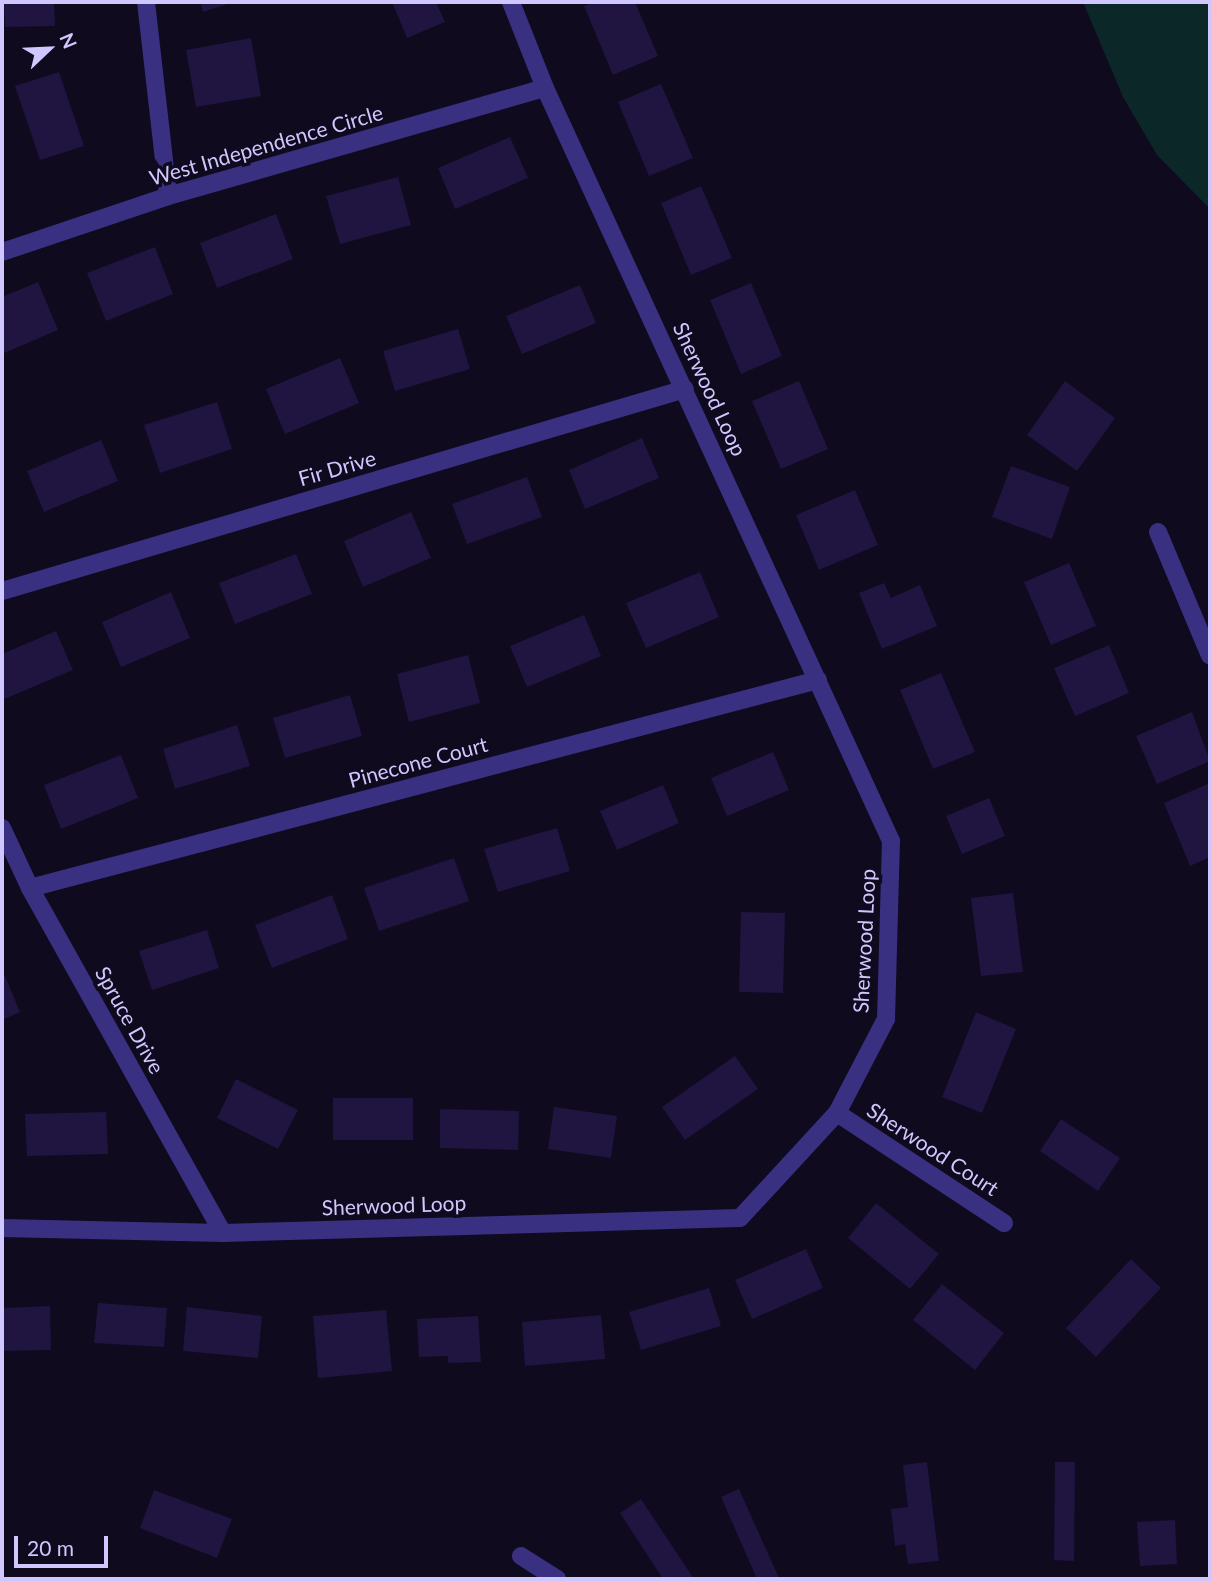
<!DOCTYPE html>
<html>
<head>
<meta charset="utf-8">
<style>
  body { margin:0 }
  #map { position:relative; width:1212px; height:1581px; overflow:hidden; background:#0f0a1e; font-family:Lato,sans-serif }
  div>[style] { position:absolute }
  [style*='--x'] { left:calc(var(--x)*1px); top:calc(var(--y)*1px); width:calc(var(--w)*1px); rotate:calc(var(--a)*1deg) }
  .green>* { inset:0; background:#0c2728 }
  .building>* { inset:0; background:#201440 }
  .street>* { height:18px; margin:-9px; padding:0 9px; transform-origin:9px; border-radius:9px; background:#393081 }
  span { translate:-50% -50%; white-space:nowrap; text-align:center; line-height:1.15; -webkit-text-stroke:7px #0f0a1e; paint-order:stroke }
  .street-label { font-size:21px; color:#d1c7ff }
  .frame { position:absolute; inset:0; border:4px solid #d1c7ff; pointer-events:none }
  .north { position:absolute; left:14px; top:14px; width:70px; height:70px; -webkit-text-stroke:5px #0f0a1e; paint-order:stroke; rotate:67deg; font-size:19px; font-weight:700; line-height:28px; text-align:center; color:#d1c7ff }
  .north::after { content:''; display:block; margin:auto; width:24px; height:32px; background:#d1c7ff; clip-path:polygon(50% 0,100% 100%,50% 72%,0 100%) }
  .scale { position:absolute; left:14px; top:1536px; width:94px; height:32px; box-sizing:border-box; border:4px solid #d1c7ff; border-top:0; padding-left:9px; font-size:21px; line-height:24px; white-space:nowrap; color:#d1c7ff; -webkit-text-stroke:5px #0f0a1e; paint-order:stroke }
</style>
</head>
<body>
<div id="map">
  <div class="green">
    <div style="clip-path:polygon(1083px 2px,1210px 2px,1210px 209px,1157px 155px,1123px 97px)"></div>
  </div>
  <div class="building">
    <div style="clip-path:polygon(4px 2px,54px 2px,55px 26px,5px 27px)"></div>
    <div style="clip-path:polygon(200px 2px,234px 2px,203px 12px)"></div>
    <div style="clip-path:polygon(392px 2px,436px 2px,445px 22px,407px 38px)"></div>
    <div style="clip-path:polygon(595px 2px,635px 2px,658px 56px,613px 75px,584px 6px)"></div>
    <div style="clip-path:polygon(251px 38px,261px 96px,196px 107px,186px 50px)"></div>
    <div style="clip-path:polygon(59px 72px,84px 146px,40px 160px,15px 86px)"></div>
    <div style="clip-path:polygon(661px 84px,693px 158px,649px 176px,618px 102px)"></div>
    <div style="clip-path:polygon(510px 137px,528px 178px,455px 209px,438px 168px)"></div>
    <div style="clip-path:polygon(398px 177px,411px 225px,340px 244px,326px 196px)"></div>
    <div style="clip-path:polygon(701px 186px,732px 258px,691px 275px,661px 203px)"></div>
    <div style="clip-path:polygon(276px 214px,293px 259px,217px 288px,200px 243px)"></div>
    <div style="clip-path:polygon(155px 247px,173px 294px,106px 321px,87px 273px)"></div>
    <div style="clip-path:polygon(38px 282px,58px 330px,2px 354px,2px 297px)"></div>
    <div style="clip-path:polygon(751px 283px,782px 356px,741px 374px,710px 300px)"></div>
    <div style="clip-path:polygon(580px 285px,596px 323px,522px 354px,506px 316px)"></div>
    <div style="clip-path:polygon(458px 329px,470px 369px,395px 391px,383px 351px)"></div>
    <div style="clip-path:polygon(340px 358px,359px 403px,285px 434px,266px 389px)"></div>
    <div style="clip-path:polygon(799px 381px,828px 449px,781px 469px,752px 401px)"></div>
    <div style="clip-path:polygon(1065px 381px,1115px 418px,1077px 471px,1027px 435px)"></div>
    <div style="clip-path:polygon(217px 402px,232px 449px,160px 473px,144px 425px)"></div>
    <div style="clip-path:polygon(642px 438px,659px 478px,585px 509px,569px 470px)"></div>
    <div style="clip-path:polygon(101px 440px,118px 481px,44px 512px,27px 471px)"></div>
    <div style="clip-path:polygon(1011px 466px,1070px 487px,1052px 539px,992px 517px)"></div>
    <div style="clip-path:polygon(527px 477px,542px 517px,467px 544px,452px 504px)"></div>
    <div style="clip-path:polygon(855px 490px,878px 545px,819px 570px,796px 515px)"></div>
    <div style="clip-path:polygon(411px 512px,431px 558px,363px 587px,344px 541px)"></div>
    <div style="clip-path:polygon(296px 554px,312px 594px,235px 624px,219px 583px)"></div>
    <div style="clip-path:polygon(1069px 563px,1096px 626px,1051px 645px,1024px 582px)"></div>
    <div style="clip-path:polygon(700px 572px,719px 617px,646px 648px,626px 603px)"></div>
    <div style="clip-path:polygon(884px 583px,891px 598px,920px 585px,937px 626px,882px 649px,859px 593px)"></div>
    <div style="clip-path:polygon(171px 592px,190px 638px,121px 667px,102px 622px)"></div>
    <div style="clip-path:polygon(584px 615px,601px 656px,527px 687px,510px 646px)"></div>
    <div style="clip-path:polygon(56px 631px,73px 670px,2px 700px,2px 654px)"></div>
    <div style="clip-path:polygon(1109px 645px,1129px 693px,1075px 716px,1054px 668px)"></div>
    <div style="clip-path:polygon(468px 655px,480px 703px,409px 722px,397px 674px)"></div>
    <div style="clip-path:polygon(941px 673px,975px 752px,933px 769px,900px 690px)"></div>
    <div style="clip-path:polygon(350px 695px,362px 736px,285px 758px,273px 718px)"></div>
    <div style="clip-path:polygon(1192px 712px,1210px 761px,1157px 784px,1136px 736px)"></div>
    <div style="clip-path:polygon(237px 725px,250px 766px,175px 789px,163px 749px)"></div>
    <div style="clip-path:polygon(773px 752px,789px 790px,727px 816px,711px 778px)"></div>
    <div style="clip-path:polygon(121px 755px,138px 798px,61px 829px,44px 785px)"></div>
    <div style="clip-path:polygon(1210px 783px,1210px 857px,1190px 866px,1164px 803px)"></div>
    <div style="clip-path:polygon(663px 785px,679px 823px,617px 850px,600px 811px)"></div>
    <div style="clip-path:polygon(989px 798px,1005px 836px,962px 854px,946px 816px)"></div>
    <div style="clip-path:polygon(557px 828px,570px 871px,498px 892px,484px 849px)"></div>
    <div style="clip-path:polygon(454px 858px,469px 901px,379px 931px,364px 888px)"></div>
    <div style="clip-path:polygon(1013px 893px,1023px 972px,981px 976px,971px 898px)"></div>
    <div style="clip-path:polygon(332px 895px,348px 939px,272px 968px,255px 925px)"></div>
    <div style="clip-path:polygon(741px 912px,785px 913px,783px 993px,739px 992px)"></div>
    <div style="clip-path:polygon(207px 930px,219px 968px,152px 990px,139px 951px)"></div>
    <div style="clip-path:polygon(2px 969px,20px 1012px,2px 1020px)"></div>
    <div style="clip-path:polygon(976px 1012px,1016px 1029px,982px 1113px,942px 1097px)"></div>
    <div style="clip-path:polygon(735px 1056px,758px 1089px,685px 1140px,662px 1107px)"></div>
    <div style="clip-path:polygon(236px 1079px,298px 1110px,278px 1149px,217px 1118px)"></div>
    <div style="clip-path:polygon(333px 1098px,413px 1098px,413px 1140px,333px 1140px)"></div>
    <div style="clip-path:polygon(554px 1107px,617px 1116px,611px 1158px,548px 1149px)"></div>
    <div style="clip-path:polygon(440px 1109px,519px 1111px,518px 1150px,440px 1148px)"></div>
    <div style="clip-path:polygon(106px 1112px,108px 1154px,27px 1156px,25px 1114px)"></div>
    <div style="clip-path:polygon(1061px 1119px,1120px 1158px,1098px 1191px,1040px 1151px)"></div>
    <div style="clip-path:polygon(876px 1203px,939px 1254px,910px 1289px,848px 1238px)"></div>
    <div style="clip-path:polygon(806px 1249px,823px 1288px,752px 1319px,735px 1280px)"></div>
    <div style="clip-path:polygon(1131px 1259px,1161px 1288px,1096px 1357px,1066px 1328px)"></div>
    <div style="clip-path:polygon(942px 1284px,1004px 1333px,975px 1370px,913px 1320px)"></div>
    <div style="clip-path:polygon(709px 1288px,721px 1326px,641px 1350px,629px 1312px)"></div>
    <div style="clip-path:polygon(98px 1303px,167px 1308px,164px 1347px,94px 1343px)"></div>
    <div style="clip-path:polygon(50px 1306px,51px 1350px,2px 1351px,2px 1308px)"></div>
    <div style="clip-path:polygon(187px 1307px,262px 1316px,258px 1358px,183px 1351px)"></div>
    <div style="clip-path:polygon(386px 1310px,392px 1371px,318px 1378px,313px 1316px)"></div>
    <div style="clip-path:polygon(601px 1315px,605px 1359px,525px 1366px,522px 1322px)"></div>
    <div style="clip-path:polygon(478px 1316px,481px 1362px,448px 1363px,448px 1356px,419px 1357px,417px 1319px)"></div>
    <div style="clip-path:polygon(927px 1462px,939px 1561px,908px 1564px,905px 1544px,895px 1546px,891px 1509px,908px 1507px,903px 1465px)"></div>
    <div style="clip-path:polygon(1055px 1462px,1075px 1462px,1074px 1561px,1054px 1560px)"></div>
    <div style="clip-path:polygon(739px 1489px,779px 1578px,776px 1579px,757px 1579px,721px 1497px)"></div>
    <div style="clip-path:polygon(154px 1490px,232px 1519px,217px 1558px,140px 1528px)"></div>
    <div style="clip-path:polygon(641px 1499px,694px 1579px,663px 1579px,620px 1513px)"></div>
    <div style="clip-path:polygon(1175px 1520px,1177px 1564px,1140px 1566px,1137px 1522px)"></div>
  </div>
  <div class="street">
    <div style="--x:146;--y:2;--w:195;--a:83.5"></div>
    <div style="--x:2;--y:252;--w:175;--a:-18.6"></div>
    <div style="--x:168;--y:196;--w:392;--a:-16"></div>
    <div style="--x:1158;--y:532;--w:134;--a:67.2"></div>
    <div style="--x:2;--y:591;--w:712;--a:-16.48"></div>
    <div style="--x:2;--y:828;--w:66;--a:65"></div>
    <div style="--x:30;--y:888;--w:395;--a:60.8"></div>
    <div style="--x:30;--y:888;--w:815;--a:-14.79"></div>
    <div style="--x:837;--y:1113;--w:200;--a:33.4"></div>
    <div style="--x:2;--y:1228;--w:221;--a:1.3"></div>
    <div style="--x:223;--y:1233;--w:517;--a:-1.66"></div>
    <div style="--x:740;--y:1218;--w:143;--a:-47.3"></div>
    <div style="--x:837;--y:1113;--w:106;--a:-62.5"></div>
    <div style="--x:886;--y:1019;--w:178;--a:-88.4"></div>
    <div style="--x:891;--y:841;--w:829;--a:-114.68"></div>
    <div style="--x:545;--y:88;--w:92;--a:-111.6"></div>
    <div style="--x:521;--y:1556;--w:43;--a:32.6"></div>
  </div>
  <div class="street-label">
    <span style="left:266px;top:145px;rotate:-16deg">West Independence Circle</span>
    <span style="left:710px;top:389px;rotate:65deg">Sherwood Loop</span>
    <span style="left:337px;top:468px;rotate:-16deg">Fir Drive</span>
    <span style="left:418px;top:762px;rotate:-15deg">Pinecone Court</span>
    <span style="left:864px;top:941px;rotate:-87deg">Sherwood Loop</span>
    <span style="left:130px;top:1020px;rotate:61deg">Spruce Drive</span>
    <span style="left:933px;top:1149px;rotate:33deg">Sherwood Court</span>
    <span style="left:394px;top:1205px;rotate:-2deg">Sherwood Loop</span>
  </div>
  <div class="frame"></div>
  <div class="north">N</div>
  <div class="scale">20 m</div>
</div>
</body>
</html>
